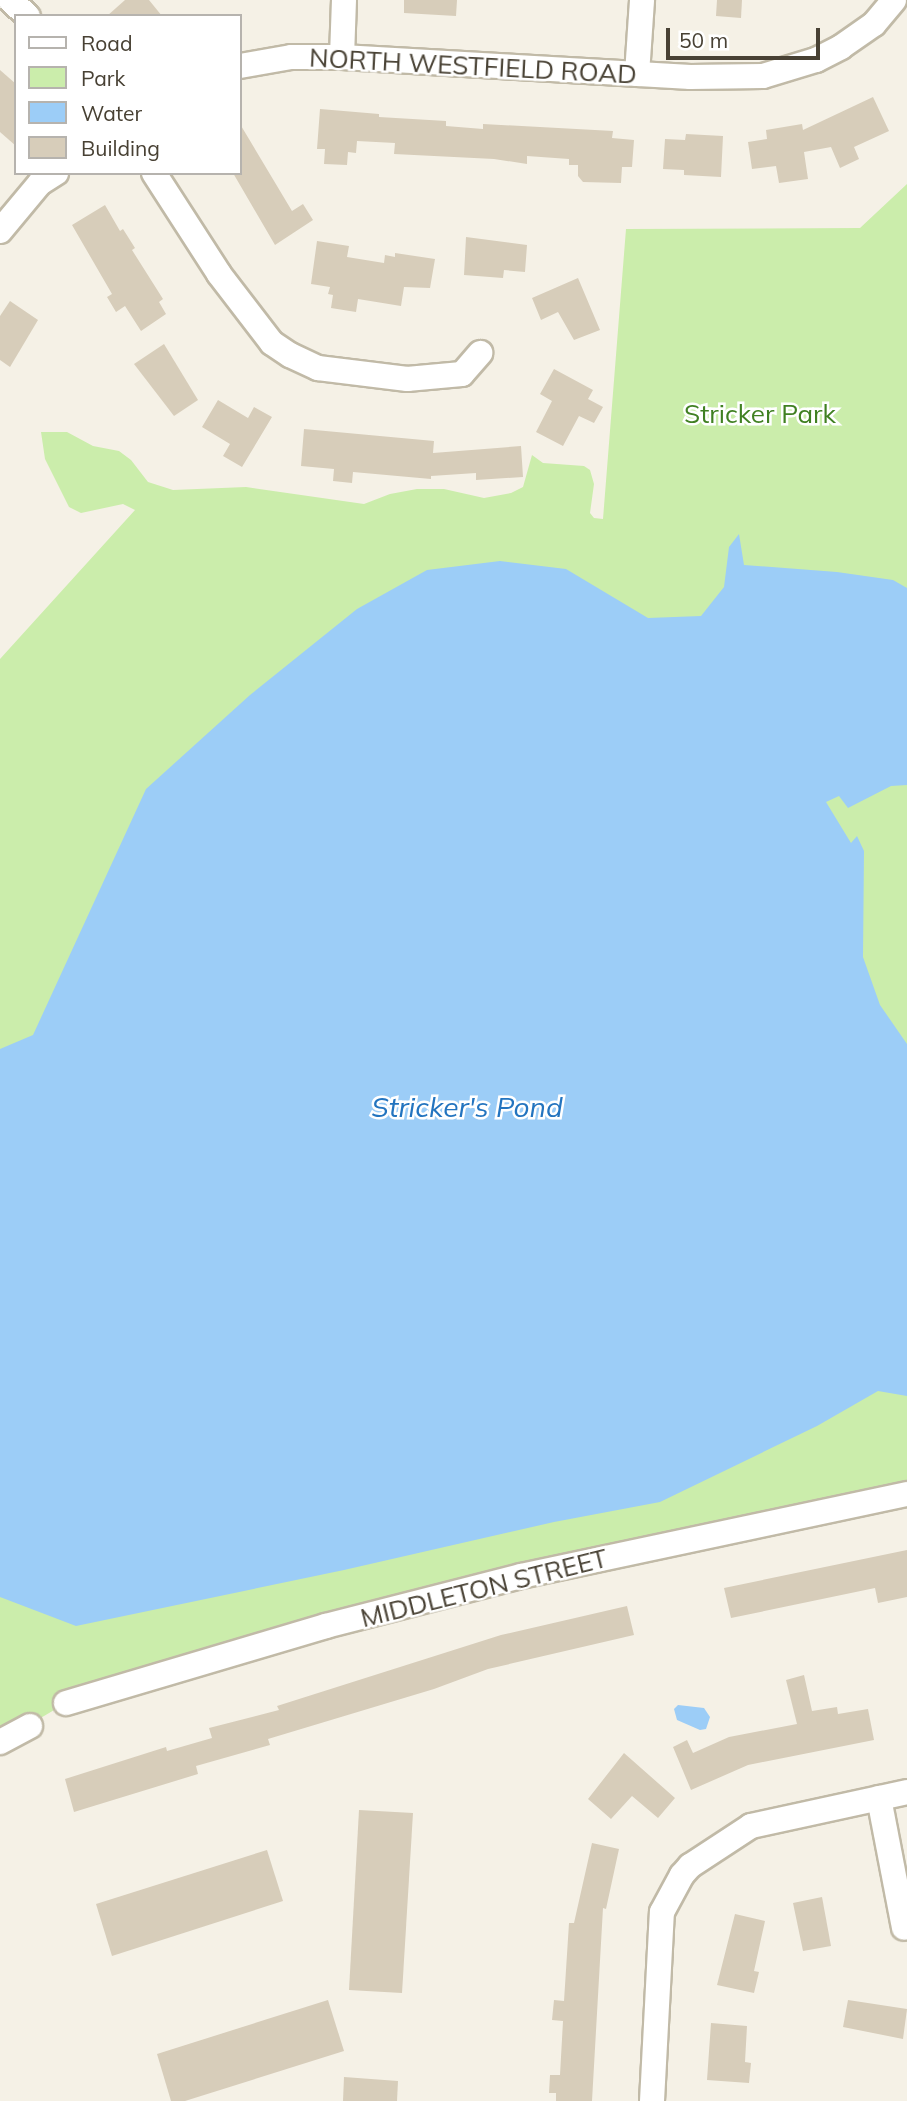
<!DOCTYPE html>
<html>
<head>
<meta charset="utf-8">
<style>
  body { margin:0 }
  #map { position:relative; width:907px; height:2101px; overflow:hidden; background:#f5f1e6; font-family:Mulish,sans-serif }
  div>[style] { position:absolute }
  [style*='--x'] { left:calc(var(--x)*1px); top:calc(var(--y)*1px); width:calc(var(--w)*1px); rotate:calc(var(--a)*1deg) }
  .green>* { inset:0; background:#cbedab }
  .water>* { inset:0; background:#9ccdf7 }
  .building>* { inset:0; background:#d7cdba }
  .roads { filter:drop-shadow(2px 0 #c1baa7) drop-shadow(-2px 0 #c1baa7) drop-shadow(0 2px #c1baa7) drop-shadow(0 -2px #c1baa7) }
  .street>* { height:24px; margin:-12px; padding:0 12px; transform-origin:12px; border-radius:12px; background:#fff }
  span { translate:-50% -50%; white-space:nowrap; text-align:center; line-height:1.15; -webkit-text-stroke:5px #fff; paint-order:stroke }
  .street-label { font-size:26px; color:#484134 }
  .park-label { font-size:26px; color:#408022 }
  .water-label { font-size:28px; color:#2374bf; font-style:italic }
  .legend { position:absolute; left:14px; top:14px; width:228px; height:161px; box-sizing:border-box; background:#fff; border:2px solid #b6b3ae; margin:0; padding:9px 12px; list-style:none; font-size:21px; color:#484134 }
  .legend li { display:flex; align-items:center; gap:14px; height:35px }
  .legend b { width:35px; border:2px solid #b6b3ae }
  .scale { position:absolute; left:666px; top:28px; width:154px; height:32px; box-sizing:border-box; border:4px solid #484134; border-top:0; padding-left:9px; font-size:21px; line-height:24px; white-space:nowrap; color:#484134; -webkit-text-stroke:5px #fff; paint-order:stroke }
</style>
</head>
<body>
<div id="map">
  <div class="green">
    <div style="clip-path:polygon(907px 184px,907px 1494px,521px 1576px,66px 1703px,0 1742px,0 659px,135px 510px,123px 504px,81px 513px,69px 507px,45px 459px,41px 432px,67px 432px,93px 446px,119px 451px,131px 460px,148px 482px,173px 490px,246px 487px,364px 504px,390px 494px,417px 489px,444px 489px,484px 498px,511px 493px,523px 487px,532px 455px,543px 463px,584px 466px,590px 470px,594px 484px,590px 513px,594px 518px,603px 519px,626px 229px,860px 228px)"></div>
  </div>
  <div class="water">
    <div style="clip-path:polygon(739px 534px,744px 565px,837px 572px,893px 580px,907px 588px,907px 785px,891px 786px,848px 808px,839px 796px,826px 802px,851px 843px,857px 836px,864px 851px,863px 957px,880px 1005px,907px 1044px,907px 1396px,878px 1391px,817px 1426px,660px 1502px,554px 1522px,344px 1570px,76px 1626px,0 1597px,0 1049px,33px 1035px,146px 789px,250px 695px,357px 609px,427px 570px,500px 561px,566px 569px,648px 618px,701px 616px,724px 587px,729px 547px)"></div>
    <div style="clip-path:polygon(678px 1705px,704px 1708px,710px 1717px,706px 1729px,700px 1730px,677px 1720px,674px 1709px)"></div>
  </div>
  <div class="building">
    <div style="clip-path:polygon(125px 0,149px 0,162px 16px,107px 16px)"></div>
    <div style="clip-path:polygon(404px 0,457px 0,456px 16px,404px 13px)"></div>
    <div style="clip-path:polygon(717px 0,742px 0,741px 18px,716px 16px)"></div>
    <div style="clip-path:polygon(0 70px,16px 84px,16px 146px,0 132px)"></div>
    <div style="clip-path:polygon(873px 97px,889px 131px,854px 147px,859px 159px,840px 168px,831px 147px,804px 152px,808px 179px,779px 183px,776px 166px,752px 169px,748px 142px,767px 139px,766px 130px,802px 124px,803px 130px)"></div>
    <div style="clip-path:polygon(320px 109px,379px 114px,379px 117px,446px 121px,446px 126px,483px 129px,483px 124px,613px 131px,612px 138px,634px 140px,632px 167px,622px 167px,621px 183px,583px 182px,578px 176px,578px 165px,569px 165px,569px 159px,527px 156px,527px 164px,494px 159px,394px 154px,395px 143px,357px 141px,356px 153px,348px 152px,347px 165px,324px 164px,325px 149px,317px 149px)"></div>
    <div style="clip-path:polygon(240px 124px,292px 211px,303px 204px,313px 220px,275px 245px,233px 173px,240px 173px)"></div>
    <div style="clip-path:polygon(686px 134px,723px 136px,721px 177px,684px 175px,684px 170px,663px 169px,665px 139px,685px 140px)"></div>
    <div style="clip-path:polygon(105px 205px,120px 231px,123px 229px,135px 248px,132px 250px,163px 299px,159px 302px,166px 314px,141px 331px,125px 306px,116px 312px,107px 297px,112px 294px,72px 225px)"></div>
    <div style="clip-path:polygon(466px 237px,527px 245px,525px 272px,504px 270px,503px 278px,464px 275px)"></div>
    <div style="clip-path:polygon(317px 241px,349px 246px,347px 257px,384px 263px,385px 255px,395px 257px,395px 253px,435px 259px,430px 288px,404px 287px,401px 306px,358px 299px,356px 312px,331px 308px,333px 295px,328px 294px,330px 287px,311px 284px)"></div>
    <div style="clip-path:polygon(578px 278px,600px 330px,574px 340px,558px 312px,541px 320px,532px 298px)"></div>
    <div style="clip-path:polygon(10px 301px,38px 320px,10px 367px,0 360px,0 316px)"></div>
    <div style="clip-path:polygon(164px 344px,198px 400px,174px 416px,134px 364px)"></div>
    <div style="clip-path:polygon(554px 369px,593px 390px,588px 399px,603px 407px,594px 423px,579px 416px,563px 446px,536px 432px,552px 401px,540px 394px)"></div>
    <div style="clip-path:polygon(218px 400px,248px 418px,254px 407px,272px 417px,242px 467px,223px 456px,230px 444px,202px 427px)"></div>
    <div style="clip-path:polygon(304px 429px,434px 441px,433px 453px,521px 446px,523px 477px,476px 480px,476px 473px,431px 476px,431px 479px,353px 472px,352px 483px,333px 481px,334px 469px,301px 466px)"></div>
    <div style="clip-path:polygon(907px 1550px,907px 1597px,878px 1603px,875px 1588px,731px 1618px,724px 1588px)"></div>
    <div style="clip-path:polygon(627px 1606px,634px 1635px,488px 1669px,434px 1689px,268px 1739px,270px 1745px,196px 1766px,198px 1774px,74px 1812px,65px 1779px,166px 1747px,167px 1751px,212px 1738px,209px 1728px,279px 1710px,277px 1706px,501px 1635px)"></div>
    <div style="clip-path:polygon(804px 1675px,812px 1711px,837px 1707px,838px 1714px,868px 1709px,874px 1740px,748px 1765px,691px 1790px,673px 1747px,687px 1740px,693px 1753px,729px 1737px,797px 1724px,786px 1680px)"></div>
    <div style="clip-path:polygon(624px 1753px,675px 1798px,658px 1818px,632px 1796px,611px 1819px,588px 1799px)"></div>
    <div style="clip-path:polygon(359px 1810px,413px 1813px,402px 1993px,349px 1990px)"></div>
    <div style="clip-path:polygon(592px 1843px,619px 1849px,606px 1909px,603px 1908px,592px 2101px,556px 2101px,556px 2093px,549px 2093px,550px 2075px,560px 2075px,563px 2021px,552px 2020px,554px 2000px,564px 2001px,569px 1923px,574px 1923px)"></div>
    <div style="clip-path:polygon(267px 1850px,283px 1901px,112px 1956px,96px 1904px)"></div>
    <div style="clip-path:polygon(822px 1897px,831px 1946px,803px 1951px,793px 1903px)"></div>
    <div style="clip-path:polygon(735px 1914px,765px 1921px,754px 1971px,759px 1972px,754px 1993px,717px 1985px)"></div>
    <div style="clip-path:polygon(328px 2000px,344px 2051px,185px 2101px,171px 2101px,157px 2054px)"></div>
    <div style="clip-path:polygon(848px 2000px,907px 2009px,903px 2039px,843px 2027px)"></div>
    <div style="clip-path:polygon(711px 2023px,747px 2026px,745px 2062px,751px 2063px,749px 2083px,707px 2080px)"></div>
    <div style="clip-path:polygon(344px 2077px,398px 2081px,397px 2101px,343px 2101px)"></div>
  </div>
  <div class="roads">
    <div class="street">
      <div style="--x:10;--y:0;--w:24;--a:42"></div>
      <div style="--x:342;--y:57;--w:57;--a:-88"></div>
      <div style="--x:240;--y:66;--w:52;--a:-10"></div>
      <div style="--x:291;--y:57;--w:51;--a:0"></div>
      <div style="--x:342;--y:57;--w:349;--a:3.3"></div>
      <div style="--x:690;--y:77;--w:73;--a:-0.8"></div>
      <div style="--x:763;--y:76;--w:55;--a:-16.8"></div>
      <div style="--x:816;--y:60;--w:28;--a:-27"></div>
      <div style="--x:841;--y:47;--w:40;--a:-34.9"></div>
      <div style="--x:874;--y:24;--w:31;--a:-50"></div>
      <div style="--x:637;--y:74;--w:74;--a:-86.1"></div>
      <div style="--x:154;--y:173;--w:120;--a:57.2"></div>
      <div style="--x:219;--y:274;--w:87;--a:52.5"></div>
      <div style="--x:272;--y:343;--w:22;--a:34"></div>
      <div style="--x:290;--y:355;--w:31;--a:25"></div>
      <div style="--x:318;--y:368;--w:90;--a:7"></div>
      <div style="--x:407;--y:379;--w:55;--a:-5.2"></div>
      <div style="--x:462;--y:374;--w:28;--a:-49"></div>
      <div style="--x:0;--y:231;--w:62;--a:-50.2"></div>
      <div style="--x:40;--y:183;--w:19;--a:-32"></div>
      <div style="--x:66;--y:1703;--w:271;--a:-16.5"></div>
      <div style="--x:326;--y:1626;--w:201;--a:-14.4"></div>
      <div style="--x:521;--y:1576;--w:395;--a:-12"></div>
      <div style="--x:0;--y:1742;--w:34;--a:-28"></div>
      <div style="--x:879;--y:1798;--w:132;--a:79.1"></div>
      <div style="--x:652;--y:2101;--w:189;--a:-87"></div>
      <div style="--x:662;--y:1912;--w:42;--a:-61.6"></div>
      <div style="--x:682;--y:1875;--w:12;--a:-48"></div>
      <div style="--x:690;--y:1866;--w:73;--a:-33.3"></div>
      <div style="--x:751;--y:1826;--w:160;--a:-12.3"></div>
    </div>
  </div>
  <div class="street-label">
    <span style="left:473px;top:66px;rotate:3deg">NORTH WESTFIELD ROAD</span>
    <span style="left:484px;top:1588px;rotate:-14deg">MIDDLETON STREET</span>
  </div>
  <div class="park-label">
    <span style="left:760px;top:414px">Stricker Park</span>
  </div>
  <div class="water-label">
    <span style="left:467px;top:1107px">Stricker's Pond</span>
  </div>
  <ul class="legend">
  <li><b style="height:9px;background:#fff"></b>Road</li>
  <li><b style="height:19px;background:#cbedab"></b>Park</li>
  <li><b style="height:19px;background:#9ccdf7"></b>Water</li>
  <li><b style="height:19px;background:#d7cdba"></b>Building</li>
  </ul>
  <div class="scale">50 m</div>
</div>
</body>
</html>
